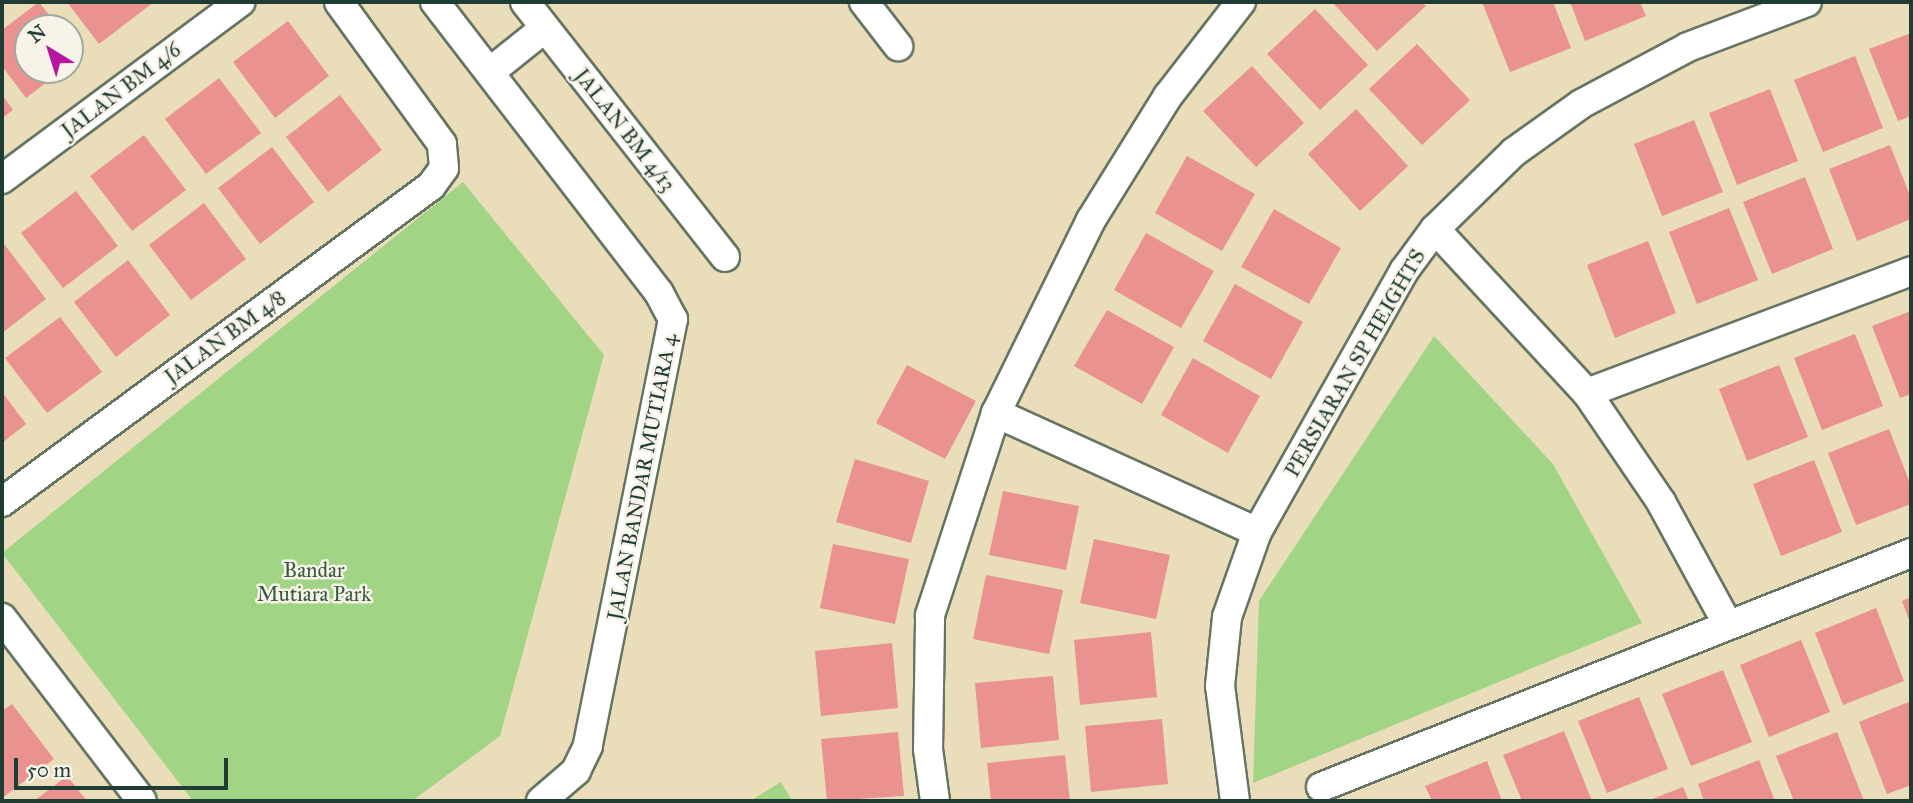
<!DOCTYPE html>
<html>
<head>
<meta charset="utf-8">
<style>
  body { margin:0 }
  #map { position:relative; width:1913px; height:803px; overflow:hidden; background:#e9deb9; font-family:"IM FELL Great Primer",serif }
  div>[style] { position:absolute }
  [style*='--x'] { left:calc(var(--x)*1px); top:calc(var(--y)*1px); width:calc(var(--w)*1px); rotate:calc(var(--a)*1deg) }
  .green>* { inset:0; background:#a1d484 }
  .building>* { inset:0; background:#ea928f }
  .roads { filter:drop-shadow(2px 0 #667563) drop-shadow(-2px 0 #667563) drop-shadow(0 2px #667563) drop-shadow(0 -2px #667563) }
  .minor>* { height:28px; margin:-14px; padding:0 14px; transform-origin:14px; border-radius:14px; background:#fff }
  span { translate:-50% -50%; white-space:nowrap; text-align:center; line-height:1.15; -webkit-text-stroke:5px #f7f3e8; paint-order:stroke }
  .street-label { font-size:21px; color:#1f3d34 }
  .park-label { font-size:21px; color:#395b44 }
  .frame { position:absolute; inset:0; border:4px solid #1f3d34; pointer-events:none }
  .north { position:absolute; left:14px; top:14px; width:70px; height:70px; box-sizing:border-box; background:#f7f3e8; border:2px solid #a1aaa0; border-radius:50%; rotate:322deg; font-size:19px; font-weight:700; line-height:28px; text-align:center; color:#1f3d34 }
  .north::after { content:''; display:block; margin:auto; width:24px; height:32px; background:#b5179e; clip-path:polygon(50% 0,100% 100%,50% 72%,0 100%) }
  .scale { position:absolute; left:14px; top:758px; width:214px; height:32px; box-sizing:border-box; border:4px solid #1f3d34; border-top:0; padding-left:9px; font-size:21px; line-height:24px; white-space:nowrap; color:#1f3d34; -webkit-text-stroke:5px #f7f3e8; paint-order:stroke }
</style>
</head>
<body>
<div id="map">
  <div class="green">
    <div style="clip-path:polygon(463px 182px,604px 355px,500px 736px,412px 801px,193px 801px,2px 553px)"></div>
    <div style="clip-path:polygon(1434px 336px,1553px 464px,1642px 623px,1253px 783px,1259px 601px)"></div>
    <div style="clip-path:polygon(781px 782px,792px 801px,750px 801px)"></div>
  </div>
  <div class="building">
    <div style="clip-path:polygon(39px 2px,59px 28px,28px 28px,28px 70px,63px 70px,26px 98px,2px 66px,2px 30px)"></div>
    <div style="clip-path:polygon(67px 2px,154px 2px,99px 44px)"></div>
    <div style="clip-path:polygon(1332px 2px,1421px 2px,1426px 6px,1377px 51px)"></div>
    <div style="clip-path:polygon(1482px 2px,1553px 2px,1571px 48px,1510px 72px)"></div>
    <div style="clip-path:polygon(1570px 2px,1640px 2px,1646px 16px,1585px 41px)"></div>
    <div style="clip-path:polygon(1315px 9px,1368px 65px,1320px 110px,1267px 54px)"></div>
    <div style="clip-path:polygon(288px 21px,329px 76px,275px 118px,233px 62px)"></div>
    <div style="clip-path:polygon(1911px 33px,1911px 116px,1898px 121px,1869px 49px)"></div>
    <div style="clip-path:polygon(70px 43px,81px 57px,70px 65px)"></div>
    <div style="clip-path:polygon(1417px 44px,1470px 100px,1422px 145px,1369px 89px)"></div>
    <div style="clip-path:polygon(1855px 56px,1883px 128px,1823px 152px,1794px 80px)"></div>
    <div style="clip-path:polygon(1252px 66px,1304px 123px,1256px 167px,1203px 111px)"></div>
    <div style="clip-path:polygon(219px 78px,261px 133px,206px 174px,165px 119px)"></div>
    <div style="clip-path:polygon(1770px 89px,1798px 161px,1737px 185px,1709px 113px)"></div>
    <div style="clip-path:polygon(2px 95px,13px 110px,2px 118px)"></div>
    <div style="clip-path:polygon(340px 95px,382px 150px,328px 192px,286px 137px)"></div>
    <div style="clip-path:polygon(1356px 109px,1408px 166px,1360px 211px,1308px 154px)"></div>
    <div style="clip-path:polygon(1694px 120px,1723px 192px,1662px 216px,1634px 144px)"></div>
    <div style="clip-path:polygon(144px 135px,186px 190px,132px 231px,90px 176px)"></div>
    <div style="clip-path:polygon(1890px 145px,1911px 198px,1911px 219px,1857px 241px,1829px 169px)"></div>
    <div style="clip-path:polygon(272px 147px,314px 202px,260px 244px,218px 188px)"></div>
    <div style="clip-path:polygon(1187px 156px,1255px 194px,1222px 251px,1155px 213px)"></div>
    <div style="clip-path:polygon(1805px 177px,1833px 249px,1772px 274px,1743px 202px)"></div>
    <div style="clip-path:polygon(76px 191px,118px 246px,63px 288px,21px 233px)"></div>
    <div style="clip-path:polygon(204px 203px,246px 259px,191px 300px,149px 245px)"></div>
    <div style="clip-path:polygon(1729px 208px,1758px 280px,1697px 304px,1669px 232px)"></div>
    <div style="clip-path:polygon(1274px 209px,1341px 248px,1309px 304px,1241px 267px)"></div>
    <div style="clip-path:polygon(1146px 233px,1214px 271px,1181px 328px,1114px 290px)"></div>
    <div style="clip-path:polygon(1648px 241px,1676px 313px,1615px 338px,1587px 265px)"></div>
    <div style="clip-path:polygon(4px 244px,46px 299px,2px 333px,2px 246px)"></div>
    <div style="clip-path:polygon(128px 260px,170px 315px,116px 357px,74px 302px)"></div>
    <div style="clip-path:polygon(1235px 284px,1303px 322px,1271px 379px,1203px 341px)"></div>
    <div style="clip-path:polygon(1107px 310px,1174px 347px,1142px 404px,1074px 366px)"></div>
    <div style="clip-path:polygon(1911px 311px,1911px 394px,1900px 398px,1872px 326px)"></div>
    <div style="clip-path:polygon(60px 317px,102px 372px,47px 413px,5px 358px)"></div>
    <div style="clip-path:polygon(1855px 334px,1883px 406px,1822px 430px,1794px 358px)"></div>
    <div style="clip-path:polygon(1193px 358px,1260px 396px,1228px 453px,1161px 415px)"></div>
    <div style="clip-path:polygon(907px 365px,976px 401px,945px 459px,876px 423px)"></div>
    <div style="clip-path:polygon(1779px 365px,1808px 437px,1747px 461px,1719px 389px)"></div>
    <div style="clip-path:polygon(2px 392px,26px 424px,2px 443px)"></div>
    <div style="clip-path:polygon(1889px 429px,1911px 486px,1911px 504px,1856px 525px,1828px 453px)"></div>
    <div style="clip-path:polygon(855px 459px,929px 481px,911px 543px,836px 522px)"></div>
    <div style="clip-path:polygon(1814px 460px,1842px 532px,1781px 556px,1753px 484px)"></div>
    <div style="clip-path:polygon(1003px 491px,1079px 506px,1066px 570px,989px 555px)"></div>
    <div style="clip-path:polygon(1094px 539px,1170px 555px,1156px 619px,1080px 603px)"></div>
    <div style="clip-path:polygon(833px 544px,909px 559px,895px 624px,820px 608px)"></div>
    <div style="clip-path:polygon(986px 575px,1063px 590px,1049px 654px,973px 639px)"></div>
    <div style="clip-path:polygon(1911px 597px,1911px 625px,1902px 601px)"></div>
    <div style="clip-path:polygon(1876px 608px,1904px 681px,1843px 705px,1815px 633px)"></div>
    <div style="clip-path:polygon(1151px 632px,1157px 697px,1080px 705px,1074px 640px)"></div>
    <div style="clip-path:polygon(1801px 640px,1830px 712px,1769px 737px,1740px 665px)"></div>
    <div style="clip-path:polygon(892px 643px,898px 708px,821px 716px,815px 651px)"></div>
    <div style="clip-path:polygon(1723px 670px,1752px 742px,1691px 766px,1662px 694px)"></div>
    <div style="clip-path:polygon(1053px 676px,1059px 740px,981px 748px,975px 683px)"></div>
    <div style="clip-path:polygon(1639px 697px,1668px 769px,1607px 793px,1578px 721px)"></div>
    <div style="clip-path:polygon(1911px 701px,1911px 785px,1887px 794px,1859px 722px)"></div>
    <div style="clip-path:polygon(12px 704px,54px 759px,2px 798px,2px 711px)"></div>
    <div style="clip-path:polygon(1162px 719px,1168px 784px,1091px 792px,1085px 726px)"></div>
    <div style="clip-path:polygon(1564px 731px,1592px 801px,1522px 801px,1503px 755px)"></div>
    <div style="clip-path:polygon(898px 732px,904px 796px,827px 801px,821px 739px)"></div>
    <div style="clip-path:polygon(1837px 732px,1864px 801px,1794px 801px,1776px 756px)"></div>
    <div style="clip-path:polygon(1065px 755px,1070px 801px,991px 801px,987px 763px)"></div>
    <div style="clip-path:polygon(1759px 760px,1775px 801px,1704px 801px,1698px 784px)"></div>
    <div style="clip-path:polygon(1487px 761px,1502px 801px,1432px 801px,1425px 786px)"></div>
    <div style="clip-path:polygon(67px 776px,87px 801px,34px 801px)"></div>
    <div style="clip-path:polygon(1683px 787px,1689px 801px,1647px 801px)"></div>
  </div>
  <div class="roads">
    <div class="minor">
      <div style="--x:435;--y:2;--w:367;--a:52.4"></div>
      <div style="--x:659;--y:293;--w:30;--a:62"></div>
      <div style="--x:673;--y:319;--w:435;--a:101.3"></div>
      <div style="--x:588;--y:746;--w:28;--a:116"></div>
      <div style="--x:576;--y:771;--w:46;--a:139.4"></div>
      <div style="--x:525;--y:2;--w:324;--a:51.9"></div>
      <div style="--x:864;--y:2;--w:56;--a:52.3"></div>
      <div style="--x:490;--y:72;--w:70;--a:-38.7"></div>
      <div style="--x:2;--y:179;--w:297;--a:-36.6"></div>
      <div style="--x:1435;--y:229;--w:224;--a:47.2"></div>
      <div style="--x:1587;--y:393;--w:132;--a:55.8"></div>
      <div style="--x:1661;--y:502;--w:138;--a:61.4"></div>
      <div style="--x:1587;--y:393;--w:346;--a:-20.6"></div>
      <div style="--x:996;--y:413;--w:287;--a:24.5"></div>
      <div style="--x:2;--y:502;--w:533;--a:-36.38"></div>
      <div style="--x:431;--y:186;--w:22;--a:-54"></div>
      <div style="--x:444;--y:168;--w:24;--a:-95"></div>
      <div style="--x:442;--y:144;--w:175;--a:-126"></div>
      <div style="--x:2;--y:618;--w:230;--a:52.6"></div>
      <div style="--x:1321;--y:787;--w:635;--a:-21.63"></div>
      <div style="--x:935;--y:801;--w:52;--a:-97.7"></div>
      <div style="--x:928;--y:749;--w:134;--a:-89.1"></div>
      <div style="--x:930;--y:615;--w:213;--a:-71.9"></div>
      <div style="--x:996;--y:413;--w:215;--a:-63.8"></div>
      <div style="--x:1091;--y:220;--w:146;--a:-58.2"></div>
      <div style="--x:1168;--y:96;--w:119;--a:-52.2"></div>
      <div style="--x:1235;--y:801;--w:116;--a:-97.4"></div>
      <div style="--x:1220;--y:686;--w:69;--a:-84.2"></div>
      <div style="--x:1227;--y:617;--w:90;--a:-70.6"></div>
      <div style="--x:1257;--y:532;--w:300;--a:-60.6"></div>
      <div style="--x:1404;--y:271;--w:52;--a:-53.6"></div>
      <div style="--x:1435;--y:229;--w:110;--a:-44.3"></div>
      <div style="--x:1514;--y:152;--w:82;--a:-35.6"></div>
      <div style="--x:1581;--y:104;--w:121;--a:-28"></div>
      <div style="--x:1688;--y:47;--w:127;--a:-20.7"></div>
    </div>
  </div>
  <div class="street-label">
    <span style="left:121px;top:90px;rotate:-37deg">JALAN BM 4/6</span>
    <span style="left:625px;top:130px;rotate:52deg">JALAN BM 4/13</span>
    <span style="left:225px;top:337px;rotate:-36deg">JALAN BM 4/8</span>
    <span style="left:1355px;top:363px;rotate:-60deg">PERSIARAN SP HEIGHTS</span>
    <span style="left:642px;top:477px;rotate:-79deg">JALAN BANDAR MUTIARA 4</span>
  </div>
  <div class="park-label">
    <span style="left:314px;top:582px">Bandar<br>Mutiara Park</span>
  </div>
  <div class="frame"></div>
  <div class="north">N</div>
  <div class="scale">50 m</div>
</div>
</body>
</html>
